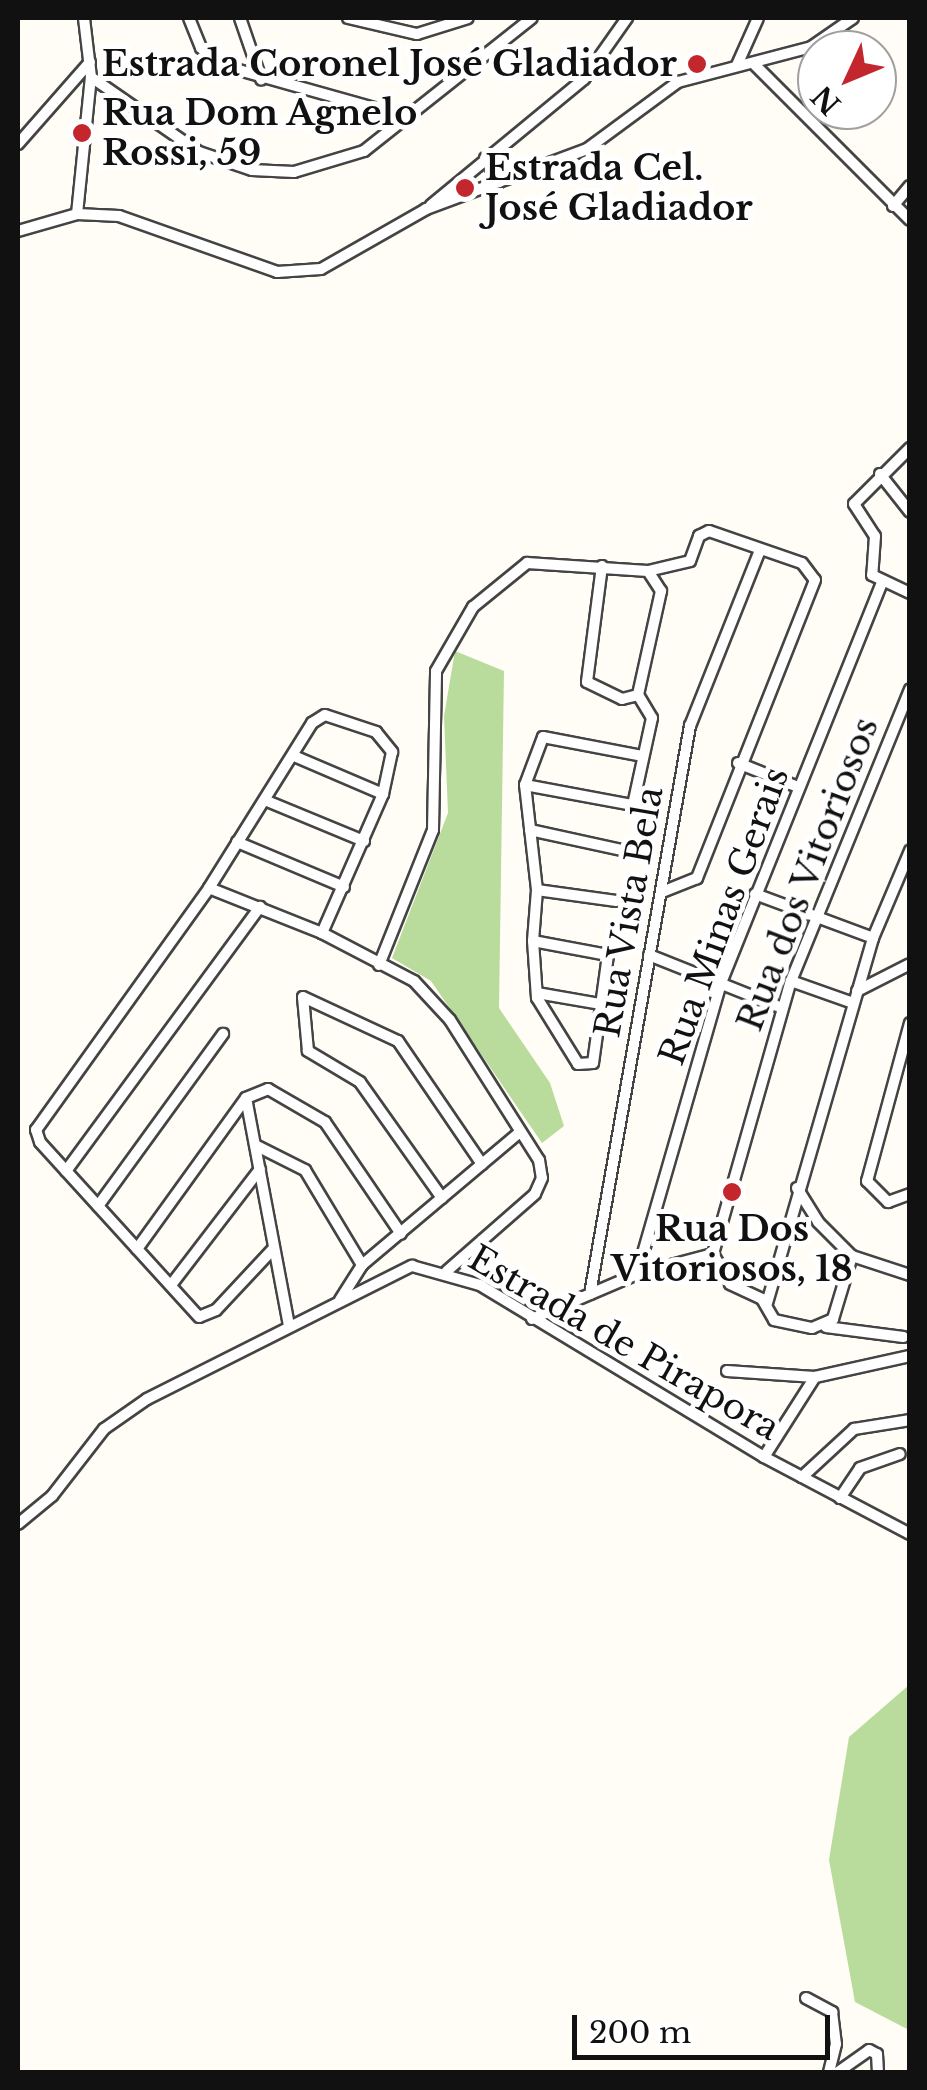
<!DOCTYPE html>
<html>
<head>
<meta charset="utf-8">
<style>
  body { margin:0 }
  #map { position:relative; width:927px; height:2090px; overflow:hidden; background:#fffdf5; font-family:"Libre Baskerville",serif }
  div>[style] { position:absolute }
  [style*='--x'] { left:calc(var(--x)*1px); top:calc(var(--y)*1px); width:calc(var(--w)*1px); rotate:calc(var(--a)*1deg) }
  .forest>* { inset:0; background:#b9dc9c }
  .roads { filter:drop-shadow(2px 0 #444) drop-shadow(-2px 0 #444) drop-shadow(0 2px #444) drop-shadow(0 -2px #444) }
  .minor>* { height:10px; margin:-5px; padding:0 5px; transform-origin:5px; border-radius:5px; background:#fff }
  .dots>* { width:28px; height:28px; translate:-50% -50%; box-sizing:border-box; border:5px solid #fff; border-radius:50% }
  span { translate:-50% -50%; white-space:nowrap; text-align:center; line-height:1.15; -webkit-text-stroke:10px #fff; paint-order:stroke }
  .poi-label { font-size:35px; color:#111; font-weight:700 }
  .right { translate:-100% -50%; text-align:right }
  .left { translate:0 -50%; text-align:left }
  .street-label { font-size:35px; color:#111 }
  .frame { position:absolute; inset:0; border:20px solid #111; pointer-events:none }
  .north { position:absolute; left:797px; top:30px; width:100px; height:100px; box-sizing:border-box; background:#fff; border:2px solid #a0a0a0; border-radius:50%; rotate:226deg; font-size:28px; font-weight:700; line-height:40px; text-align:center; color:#111 }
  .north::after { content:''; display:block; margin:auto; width:35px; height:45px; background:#c4262e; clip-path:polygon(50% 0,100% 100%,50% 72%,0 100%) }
  .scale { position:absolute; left:572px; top:2015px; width:258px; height:45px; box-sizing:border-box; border:5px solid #111; border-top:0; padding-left:12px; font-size:30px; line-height:35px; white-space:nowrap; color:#111; -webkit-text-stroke:8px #fff; paint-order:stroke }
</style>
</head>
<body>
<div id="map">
  <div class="forest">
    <div style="clip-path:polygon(455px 651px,504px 671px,499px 1008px,550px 1083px,564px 1126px,542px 1143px,431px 981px,392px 958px,448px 813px,444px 716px)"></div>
    <div style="clip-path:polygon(909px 1685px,909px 2030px,855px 2002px,829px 1860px,849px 1737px)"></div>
  </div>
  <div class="roads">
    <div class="minor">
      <div style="--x:189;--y:18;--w:32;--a:68"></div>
      <div style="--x:201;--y:48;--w:26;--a:40"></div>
      <div style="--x:221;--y:65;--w:189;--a:15.7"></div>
      <div style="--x:240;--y:18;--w:65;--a:71"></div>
      <div style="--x:348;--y:18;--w:71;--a:13.1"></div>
      <div style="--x:417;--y:34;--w:53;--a:-17.4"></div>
      <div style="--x:753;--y:63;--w:222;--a:45"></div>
      <div style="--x:737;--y:65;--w:51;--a:-65.9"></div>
      <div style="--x:91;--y:77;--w:131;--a:34.8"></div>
      <div style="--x:199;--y:152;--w:56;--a:18.8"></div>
      <div style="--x:252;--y:170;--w:42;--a:2.7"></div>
      <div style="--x:294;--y:172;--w:73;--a:-16.7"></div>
      <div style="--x:364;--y:151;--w:214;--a:-38.4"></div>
      <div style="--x:18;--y:144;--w:109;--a:-48.7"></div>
      <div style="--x:485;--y:158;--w:28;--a:60"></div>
      <div style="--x:431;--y:205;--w:198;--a:-39.5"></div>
      <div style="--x:584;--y:79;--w:75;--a:-54.8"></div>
      <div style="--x:893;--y:206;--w:26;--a:-50"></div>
      <div style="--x:77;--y:214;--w:138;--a:-84.2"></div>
      <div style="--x:91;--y:77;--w:59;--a:-96.8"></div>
      <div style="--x:18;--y:231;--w:61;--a:-16.1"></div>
      <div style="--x:77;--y:214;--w:42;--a:2.7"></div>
      <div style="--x:119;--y:216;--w:168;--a:19.5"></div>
      <div style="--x:277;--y:272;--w:44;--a:-3.9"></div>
      <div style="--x:321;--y:269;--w:121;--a:-29.7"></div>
      <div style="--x:426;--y:209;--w:172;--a:-20.4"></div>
      <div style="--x:587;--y:149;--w:113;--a:-36.4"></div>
      <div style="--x:678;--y:82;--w:138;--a:-14.7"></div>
      <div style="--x:811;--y:47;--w:51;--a:-34.6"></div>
      <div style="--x:910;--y:448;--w:79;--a:135"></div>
      <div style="--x:854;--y:504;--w:38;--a:57"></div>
      <div style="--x:875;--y:536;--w:39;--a:94"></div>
      <div style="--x:872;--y:575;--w:42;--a:25.3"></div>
      <div style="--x:880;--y:474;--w:48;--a:51.7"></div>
      <div style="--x:602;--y:566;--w:117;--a:97.4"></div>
      <div style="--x:587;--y:682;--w:39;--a:26"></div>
      <div style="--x:622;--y:699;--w:16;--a:-14"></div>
      <div style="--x:648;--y:571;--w:43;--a:-13.4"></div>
      <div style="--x:690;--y:561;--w:27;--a:-70"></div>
      <div style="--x:699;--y:536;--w:11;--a:-27"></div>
      <div style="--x:709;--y:531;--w:98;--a:19"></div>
      <div style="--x:802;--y:563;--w:21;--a:53"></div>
      <div style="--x:815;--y:580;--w:321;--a:111.6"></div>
      <div style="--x:697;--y:878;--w:38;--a:158"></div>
      <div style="--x:294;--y:756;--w:97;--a:23.1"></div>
      <div style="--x:738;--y:763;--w:65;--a:21.8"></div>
      <div style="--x:525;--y:785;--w:110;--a:10.5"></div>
      <div style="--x:633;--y:805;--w:89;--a:-77.7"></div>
      <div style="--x:652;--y:718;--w:27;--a:-121"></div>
      <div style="--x:267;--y:801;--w:105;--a:22.4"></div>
      <div style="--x:530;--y:830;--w:98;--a:12.3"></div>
      <div style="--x:237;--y:842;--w:116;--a:22.8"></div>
      <div style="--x:209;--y:888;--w:122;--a:21.7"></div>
      <div style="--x:322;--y:933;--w:104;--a:27.6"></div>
      <div style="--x:414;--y:981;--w:53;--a:47.3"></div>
      <div style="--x:450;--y:1020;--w:166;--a:57.6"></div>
      <div style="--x:539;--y:1160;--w:18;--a:81"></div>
      <div style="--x:542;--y:1178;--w:17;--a:114"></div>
      <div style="--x:535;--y:1194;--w:117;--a:138.8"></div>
      <div style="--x:537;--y:890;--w:80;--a:7.9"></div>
      <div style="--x:755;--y:894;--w:126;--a:20.4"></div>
      <div style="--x:533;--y:941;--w:76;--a:10.6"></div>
      <div style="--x:608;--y:955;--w:109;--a:97.9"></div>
      <div style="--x:593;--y:1063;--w:15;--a:176"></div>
      <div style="--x:578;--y:1064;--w:78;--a:-121.8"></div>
      <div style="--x:537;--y:998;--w:57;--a:-94"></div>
      <div style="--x:533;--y:941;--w:51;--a:-85.5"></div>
      <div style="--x:537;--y:890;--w:106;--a:-96.5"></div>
      <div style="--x:525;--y:785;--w:51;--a:-69.4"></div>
      <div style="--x:543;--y:737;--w:102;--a:10.8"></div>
      <div style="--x:649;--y:955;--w:143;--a:21.7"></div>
      <div style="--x:379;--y:965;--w:145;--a:-68.2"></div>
      <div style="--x:433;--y:830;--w:159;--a:-88.9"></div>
      <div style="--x:436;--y:671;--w:74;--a:-60"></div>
      <div style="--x:473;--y:607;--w:70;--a:-39.2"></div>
      <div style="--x:527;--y:563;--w:121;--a:3.8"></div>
      <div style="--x:648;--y:571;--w:24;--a:57"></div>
      <div style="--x:661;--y:591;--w:107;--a:102.5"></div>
      <div style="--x:791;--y:981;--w:66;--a:19.5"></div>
      <div style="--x:857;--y:991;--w:59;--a:-27"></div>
      <div style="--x:537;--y:993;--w:65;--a:9.8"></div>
      <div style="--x:910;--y:1023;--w:164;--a:105.2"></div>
      <div style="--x:867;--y:1181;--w:30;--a:45"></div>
      <div style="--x:888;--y:1202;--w:23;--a:-20"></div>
      <div style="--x:246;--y:1098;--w:231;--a:79.3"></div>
      <div style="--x:257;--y:1146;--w:54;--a:26.6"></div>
      <div style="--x:305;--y:1170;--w:111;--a:59"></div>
      <div style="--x:66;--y:1171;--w:328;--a:-53.7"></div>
      <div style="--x:797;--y:1188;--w:40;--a:58"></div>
      <div style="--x:818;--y:1222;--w:48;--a:45"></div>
      <div style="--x:852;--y:1256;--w:61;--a:18.1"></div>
      <div style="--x:442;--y:1198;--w:142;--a:-125.3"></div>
      <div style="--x:360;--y:1082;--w:61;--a:-149.2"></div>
      <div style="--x:308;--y:1051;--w:54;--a:-95.3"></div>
      <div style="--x:303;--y:997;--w:105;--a:24.9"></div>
      <div style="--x:398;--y:1041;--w:149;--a:55.7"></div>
      <div style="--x:98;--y:1206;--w:213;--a:-54"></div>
      <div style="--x:274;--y:1248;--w:85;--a:133.1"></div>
      <div style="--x:216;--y:1310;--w:18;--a:158"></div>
      <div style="--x:199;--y:1317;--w:236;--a:-132.3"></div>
      <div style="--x:40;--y:1142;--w:13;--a:-108"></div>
      <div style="--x:36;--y:1130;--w:297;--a:-54.4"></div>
      <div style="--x:209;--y:888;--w:195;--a:-58"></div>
      <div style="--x:312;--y:723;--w:15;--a:-32"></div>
      <div style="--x:325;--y:715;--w:54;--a:18.4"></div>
      <div style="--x:376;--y:732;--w:26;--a:51"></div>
      <div style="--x:392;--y:752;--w:43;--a:102.1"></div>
      <div style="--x:383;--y:794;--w:152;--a:113.7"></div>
      <div style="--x:137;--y:1249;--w:186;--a:-54.2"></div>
      <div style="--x:246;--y:1098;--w:24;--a:-22"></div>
      <div style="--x:268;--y:1089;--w:66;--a:30.1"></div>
      <div style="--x:325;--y:1122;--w:135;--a:55.8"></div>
      <div style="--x:713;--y:1254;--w:284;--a:-74.1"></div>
      <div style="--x:791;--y:981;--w:315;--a:-67.8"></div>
      <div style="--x:713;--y:1254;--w:34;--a:60"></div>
      <div style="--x:730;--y:1284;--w:35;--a:25"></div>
      <div style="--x:762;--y:1299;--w:24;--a:60"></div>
      <div style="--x:774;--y:1320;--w:39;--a:12"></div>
      <div style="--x:812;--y:1328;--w:23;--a:-23"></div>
      <div style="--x:833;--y:1319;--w:66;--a:-73.2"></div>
      <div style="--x:637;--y:1274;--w:303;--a:-73.9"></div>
      <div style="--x:721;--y:983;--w:431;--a:-68.1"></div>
      <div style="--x:171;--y:1285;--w:146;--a:-52.5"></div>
      <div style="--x:590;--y:1294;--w:577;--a:-80.02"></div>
      <div style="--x:690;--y:726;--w:189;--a:-68.3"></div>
      <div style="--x:340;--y:1300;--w:41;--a:-57.8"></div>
      <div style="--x:362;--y:1265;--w:205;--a:-40.1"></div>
      <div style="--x:767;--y:1303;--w:380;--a:-73.8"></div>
      <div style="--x:873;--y:938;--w:95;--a:-67"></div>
      <div style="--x:532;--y:1319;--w:114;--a:-23.2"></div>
      <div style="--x:637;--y:1274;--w:79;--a:-14.7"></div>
      <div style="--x:826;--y:1327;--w:78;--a:7.4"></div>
      <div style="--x:727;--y:1371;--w:88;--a:3.9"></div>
      <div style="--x:815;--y:1377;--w:97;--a:-12.5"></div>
      <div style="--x:764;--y:1457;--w:95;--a:-57.5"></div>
      <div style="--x:802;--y:1477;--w:71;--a:-42.7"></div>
      <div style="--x:854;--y:1429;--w:57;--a:-9.1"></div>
      <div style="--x:840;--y:1498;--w:36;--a:-56"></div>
      <div style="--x:860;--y:1468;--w:42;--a:-19.3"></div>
      <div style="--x:18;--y:1524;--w:44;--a:-39.5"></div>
      <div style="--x:52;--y:1496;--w:85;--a:-52.2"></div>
      <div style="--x:104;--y:1429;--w:52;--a:-34.9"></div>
      <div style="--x:147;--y:1399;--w:297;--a:-26.7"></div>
      <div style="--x:412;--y:1266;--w:71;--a:15.6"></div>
      <div style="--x:480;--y:1285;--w:332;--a:31.2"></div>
      <div style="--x:764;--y:1457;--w:165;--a:27.8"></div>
      <div style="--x:806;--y:1998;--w:30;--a:28"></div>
      <div style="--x:832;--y:2012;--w:32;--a:83"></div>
      <div style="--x:836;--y:2044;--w:29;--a:104"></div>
      <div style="--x:838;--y:2072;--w:38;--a:-35"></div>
      <div style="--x:869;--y:2050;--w:9;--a:27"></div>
      <div style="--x:877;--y:2054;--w:18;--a:87"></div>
    </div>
  </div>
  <div class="dots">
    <div style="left:697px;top:64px;background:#c4262e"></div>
    <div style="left:82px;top:133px;background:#c4262e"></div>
    <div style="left:465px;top:188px;background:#c4262e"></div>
    <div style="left:732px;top:1192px;background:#c4262e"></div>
  </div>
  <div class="poi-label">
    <span class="right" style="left:677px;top:64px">Estrada Coronel José Gladiador</span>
    <span class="left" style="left:102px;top:133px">Rua Dom Agnelo<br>Rossi, 59</span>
    <span class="left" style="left:485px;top:188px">Estrada Cel.<br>José Gladiador</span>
    <span style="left:732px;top:1249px">Rua Dos<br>Vitoriosos, 18</span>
  </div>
  <div class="street-label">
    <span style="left:808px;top:874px;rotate:-69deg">Rua dos Vitoriosos</span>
    <span style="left:629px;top:912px;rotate:-80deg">Rua Vista Bela</span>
    <span style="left:724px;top:916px;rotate:-70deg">Rua Minas Gerais</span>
    <span style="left:624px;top:1343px;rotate:30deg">Estrada de Pirapora</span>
  </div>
  <div class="frame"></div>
  <div class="north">N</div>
  <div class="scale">200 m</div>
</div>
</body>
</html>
